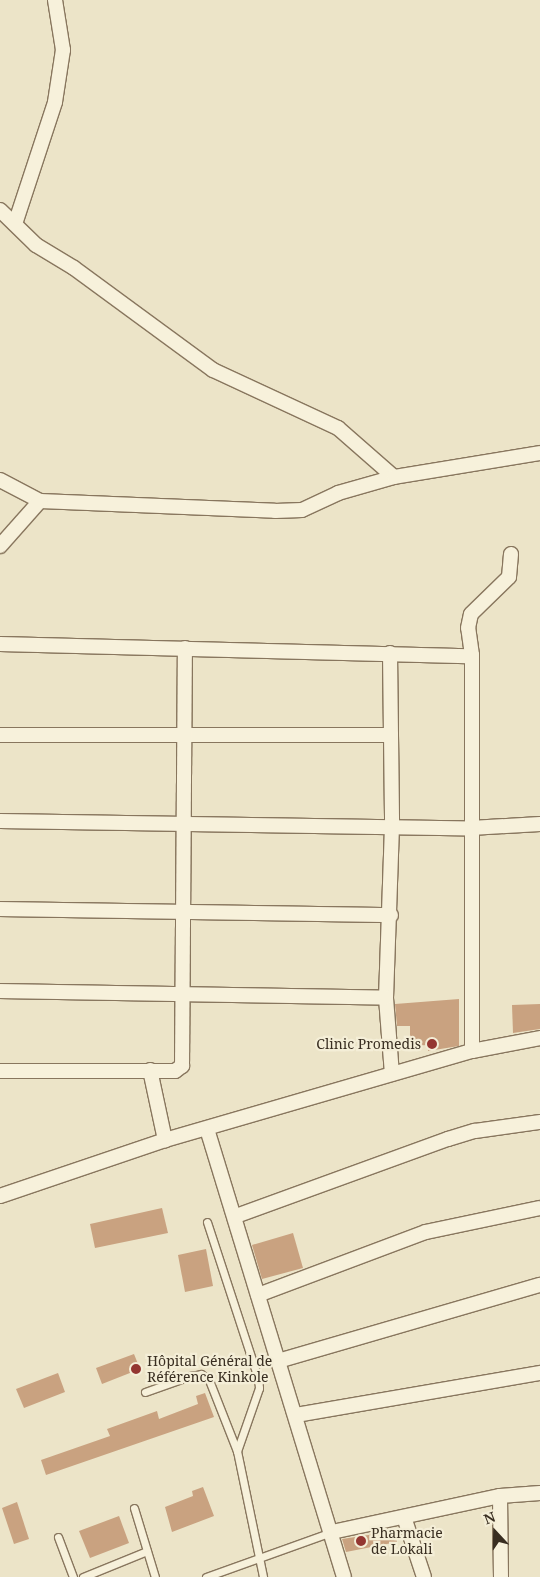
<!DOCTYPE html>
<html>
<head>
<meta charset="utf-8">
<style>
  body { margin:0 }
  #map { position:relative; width:540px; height:1577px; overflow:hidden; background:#ece4c8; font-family:"Noto Serif",serif }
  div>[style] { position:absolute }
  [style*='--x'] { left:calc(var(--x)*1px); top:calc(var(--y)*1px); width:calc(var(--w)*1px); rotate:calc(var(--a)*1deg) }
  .building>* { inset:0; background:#c9a280 }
  .roads { filter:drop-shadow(1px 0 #88765e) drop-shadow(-1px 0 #88765e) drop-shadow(0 1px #88765e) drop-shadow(0 -1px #88765e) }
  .service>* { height:7px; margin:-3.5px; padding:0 3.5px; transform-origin:3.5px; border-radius:3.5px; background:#f7f1db }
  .minor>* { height:14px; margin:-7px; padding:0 7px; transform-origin:7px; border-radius:7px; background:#f7f1db }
  .dots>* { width:14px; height:14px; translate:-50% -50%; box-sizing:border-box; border:2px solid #f4eed7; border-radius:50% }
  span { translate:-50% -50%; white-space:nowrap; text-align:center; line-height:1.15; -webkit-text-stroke:4.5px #f4eed7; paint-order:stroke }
  .poi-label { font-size:14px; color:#392e21 }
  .right { translate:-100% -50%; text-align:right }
  .left { translate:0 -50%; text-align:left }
  .north { position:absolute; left:470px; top:1507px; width:50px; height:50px; -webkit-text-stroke:4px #f4eed7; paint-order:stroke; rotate:339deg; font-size:14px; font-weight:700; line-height:20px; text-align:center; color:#392e21 }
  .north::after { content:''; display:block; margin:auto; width:18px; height:22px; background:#392e21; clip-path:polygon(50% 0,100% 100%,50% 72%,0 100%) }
</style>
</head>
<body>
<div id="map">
  <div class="building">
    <div style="clip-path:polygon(459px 999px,459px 1046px,428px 1051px,428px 1045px,410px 1046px,410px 1026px,397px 1026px,395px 1004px)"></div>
    <div style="clip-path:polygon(540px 1004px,540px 1029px,513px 1033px,512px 1005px)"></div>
    <div style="clip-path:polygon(162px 1208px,168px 1233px,95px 1248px,90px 1224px)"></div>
    <div style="clip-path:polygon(293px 1233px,303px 1268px,262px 1279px,252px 1245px)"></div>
    <div style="clip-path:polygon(206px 1249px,213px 1286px,185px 1292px,178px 1255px)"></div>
    <div style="clip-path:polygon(134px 1354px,140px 1369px,102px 1384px,96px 1368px)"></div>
    <div style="clip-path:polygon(58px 1373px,65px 1392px,24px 1408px,16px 1389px)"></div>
    <div style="clip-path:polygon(205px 1393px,214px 1417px,46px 1475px,41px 1460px,110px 1436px,107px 1429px,157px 1411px,159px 1419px,198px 1404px,196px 1396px)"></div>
    <div style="clip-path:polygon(203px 1487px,214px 1516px,172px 1532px,165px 1507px,193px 1496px,192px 1491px)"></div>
    <div style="clip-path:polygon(17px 1502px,29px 1539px,14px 1544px,2px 1508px)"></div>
    <div style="clip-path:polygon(119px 1516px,129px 1543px,90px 1558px,79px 1531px)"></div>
    <div style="clip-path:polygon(395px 1531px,397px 1542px,346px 1552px,342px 1539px)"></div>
  </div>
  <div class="roads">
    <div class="service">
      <div style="--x:207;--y:1222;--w:164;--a:71.9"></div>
      <div style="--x:258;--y:1378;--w:10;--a:84"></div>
      <div style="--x:259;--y:1388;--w:67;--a:109.2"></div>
      <div style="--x:145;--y:1392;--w:48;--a:-19.6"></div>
      <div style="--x:190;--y:1376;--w:11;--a:-10"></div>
      <div style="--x:201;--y:1374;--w:10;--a:37"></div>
      <div style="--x:209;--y:1380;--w:76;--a:68.5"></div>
      <div style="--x:237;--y:1451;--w:129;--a:78.3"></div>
      <div style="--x:134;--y:1508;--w:72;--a:73.1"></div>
      <div style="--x:58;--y:1537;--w:43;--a:69.4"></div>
      <div style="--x:83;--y:1577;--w:69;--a:-22.1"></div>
      <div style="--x:206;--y:1577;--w:134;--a:-19.7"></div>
    </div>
    <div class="minor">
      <div style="--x:0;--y:210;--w:50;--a:44.2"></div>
      <div style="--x:36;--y:245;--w:44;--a:31.2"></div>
      <div style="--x:74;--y:268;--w:172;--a:36.3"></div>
      <div style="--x:213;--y:370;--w:138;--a:24.9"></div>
      <div style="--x:338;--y:428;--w:74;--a:41.2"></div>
      <div style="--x:15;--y:224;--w:128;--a:-71.8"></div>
      <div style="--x:55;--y:102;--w:53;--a:-81.3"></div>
      <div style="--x:63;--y:50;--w:51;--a:-99.1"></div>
      <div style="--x:0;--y:480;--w:45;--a:27.7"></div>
      <div style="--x:40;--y:501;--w:235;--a:2.4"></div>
      <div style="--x:275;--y:511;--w:27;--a:-2"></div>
      <div style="--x:302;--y:510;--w:40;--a:-25"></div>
      <div style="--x:338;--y:493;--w:58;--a:-15.9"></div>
      <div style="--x:394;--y:477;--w:148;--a:-9.3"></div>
      <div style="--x:0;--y:546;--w:60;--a:-48.4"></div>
      <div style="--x:0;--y:644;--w:468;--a:1.5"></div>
      <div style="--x:468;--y:656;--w:4;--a:-14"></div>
      <div style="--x:472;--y:655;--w:27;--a:-98"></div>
      <div style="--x:468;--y:628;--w:14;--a:-78"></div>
      <div style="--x:471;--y:614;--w:53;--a:-44.2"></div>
      <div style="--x:509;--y:577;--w:23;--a:-85"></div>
      <div style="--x:390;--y:653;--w:173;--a:89.3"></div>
      <div style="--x:392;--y:826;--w:172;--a:92"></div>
      <div style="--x:386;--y:998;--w:76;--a:85.5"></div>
      <div style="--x:472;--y:655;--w:396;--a:90"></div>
      <div style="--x:0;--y:735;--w:391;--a:0"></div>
      <div style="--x:0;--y:821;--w:471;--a:0.9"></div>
      <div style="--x:471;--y:828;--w:69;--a:-3.3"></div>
      <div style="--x:0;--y:909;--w:391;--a:0.9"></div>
      <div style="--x:0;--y:991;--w:386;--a:1"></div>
      <div style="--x:150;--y:1070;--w:72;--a:77.9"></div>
      <div style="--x:0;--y:1071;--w:175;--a:0"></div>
      <div style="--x:175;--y:1071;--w:9;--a:-36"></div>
      <div style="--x:182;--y:1066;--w:418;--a:-89.6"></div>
      <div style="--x:207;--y:1129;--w:468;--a:73"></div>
      <div style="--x:0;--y:1196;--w:174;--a:-18.7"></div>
      <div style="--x:165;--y:1140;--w:320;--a:-16.2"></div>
      <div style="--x:472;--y:1051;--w:69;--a:-10.8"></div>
      <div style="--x:236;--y:1216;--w:226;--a:-20"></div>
      <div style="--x:448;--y:1139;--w:28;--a:-17"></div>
      <div style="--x:475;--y:1131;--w:66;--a:-7.9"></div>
      <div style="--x:258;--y:1295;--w:179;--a:-20.6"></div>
      <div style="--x:426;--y:1232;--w:116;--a:-11.9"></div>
      <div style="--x:278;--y:1361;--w:273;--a:-16.2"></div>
      <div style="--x:296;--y:1415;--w:248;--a:-9.8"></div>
      <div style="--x:500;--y:1496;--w:81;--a:89.3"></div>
      <div style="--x:404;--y:1517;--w:63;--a:71.6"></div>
      <div style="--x:332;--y:1532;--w:172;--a:-12.1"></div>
      <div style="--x:500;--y:1496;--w:40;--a:-4.3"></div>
    </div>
  </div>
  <div class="dots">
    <div style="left:432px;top:1044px;background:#943631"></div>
    <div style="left:136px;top:1369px;background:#943631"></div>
    <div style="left:361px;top:1541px;background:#943631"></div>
  </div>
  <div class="poi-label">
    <span class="right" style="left:421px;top:1044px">Clinic Promedis</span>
    <span class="left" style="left:147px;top:1369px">Hôpital Général de<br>Référence Kinkole</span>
    <span class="left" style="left:371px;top:1541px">Pharmacie<br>de Lokali</span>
  </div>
  <div class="north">N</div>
</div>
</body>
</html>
